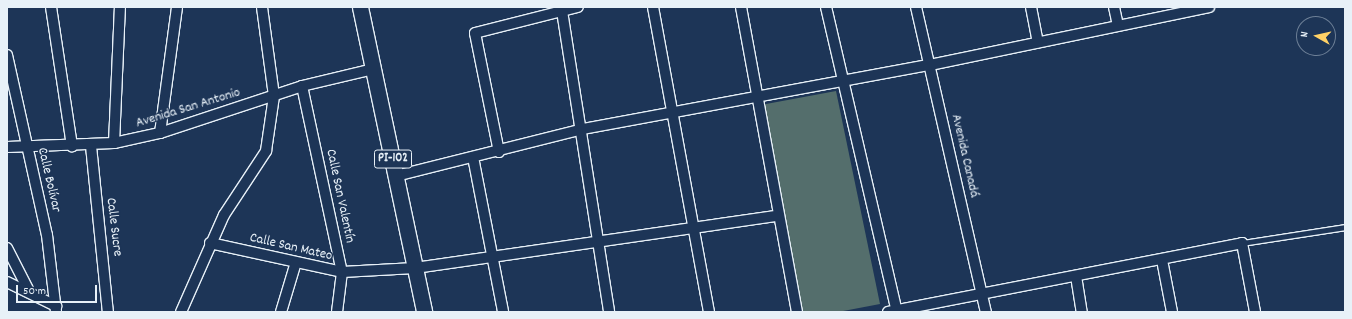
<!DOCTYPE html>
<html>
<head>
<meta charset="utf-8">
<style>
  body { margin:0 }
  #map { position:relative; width:1352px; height:319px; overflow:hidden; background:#1d3557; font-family:Dekko,sans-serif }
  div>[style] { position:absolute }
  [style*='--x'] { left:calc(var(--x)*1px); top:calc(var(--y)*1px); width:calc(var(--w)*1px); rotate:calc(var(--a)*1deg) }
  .green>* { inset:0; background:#546e6c }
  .roads { filter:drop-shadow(1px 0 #e8f1f8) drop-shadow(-1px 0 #e8f1f8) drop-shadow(0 1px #e8f1f8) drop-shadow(0 -1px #e8f1f8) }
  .lane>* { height:5px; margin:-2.5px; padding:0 2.5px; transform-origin:2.5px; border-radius:2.5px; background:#1d3557 }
  .street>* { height:10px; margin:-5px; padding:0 5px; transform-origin:5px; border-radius:5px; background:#1d3557 }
  .primary>* { height:15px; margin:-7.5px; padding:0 7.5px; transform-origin:7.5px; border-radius:7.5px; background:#1d3557 }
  span { translate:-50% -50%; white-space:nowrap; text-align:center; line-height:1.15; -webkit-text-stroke:3px #1d3557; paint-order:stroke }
  .shield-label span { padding:1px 3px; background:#1d3557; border:1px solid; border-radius:3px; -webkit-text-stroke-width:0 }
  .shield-label { font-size:13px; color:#e8f1f8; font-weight:700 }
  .street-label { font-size:14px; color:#e8f1f8 }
  .frame { position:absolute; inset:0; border:8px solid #e8f1f8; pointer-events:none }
  .north { position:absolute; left:1296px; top:16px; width:40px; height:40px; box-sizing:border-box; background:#1d3557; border:1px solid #6e8097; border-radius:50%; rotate:278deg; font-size:11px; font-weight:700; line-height:16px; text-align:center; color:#e8f1f8 }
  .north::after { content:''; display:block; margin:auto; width:14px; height:18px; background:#ffd166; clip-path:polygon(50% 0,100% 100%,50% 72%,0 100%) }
  .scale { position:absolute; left:16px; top:285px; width:81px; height:18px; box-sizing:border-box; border:2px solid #e8f1f8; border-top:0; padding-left:5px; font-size:12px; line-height:14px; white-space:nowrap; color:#e8f1f8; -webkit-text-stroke:3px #1d3557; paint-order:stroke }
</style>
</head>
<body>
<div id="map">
  <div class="green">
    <div style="clip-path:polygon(836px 91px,880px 304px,838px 312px,803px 312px,761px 105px)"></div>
  </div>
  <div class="roads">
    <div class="lane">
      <div style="--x:1242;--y:243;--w:104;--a:-8.8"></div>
    </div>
    <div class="street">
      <div style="--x:51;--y:7;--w:141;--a:81.4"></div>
      <div style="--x:653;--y:7;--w:310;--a:79.6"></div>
      <div style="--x:741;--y:7;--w:310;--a:79.6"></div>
      <div style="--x:826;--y:7;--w:313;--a:76.9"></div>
      <div style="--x:916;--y:7;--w:313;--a:77.1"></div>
      <div style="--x:1031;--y:7;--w:36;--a:79"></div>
      <div style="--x:1114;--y:7;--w:19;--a:78"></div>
      <div style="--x:562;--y:11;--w:305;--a:81.1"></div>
      <div style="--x:7;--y:55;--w:184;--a:77.5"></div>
      <div style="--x:47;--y:235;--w:78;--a:83.3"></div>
      <div style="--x:302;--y:86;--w:190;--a:77.9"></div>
      <div style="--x:342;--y:272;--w:40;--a:97.1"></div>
      <div style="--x:160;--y:133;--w:127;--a:-82.3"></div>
      <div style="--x:114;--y:143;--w:136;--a:-87.5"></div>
      <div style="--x:91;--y:146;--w:167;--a:84.2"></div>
      <div style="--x:7;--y:147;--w:107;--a:-2.1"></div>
      <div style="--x:114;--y:143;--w:47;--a:-12.3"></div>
      <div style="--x:160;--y:133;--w:150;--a:-18.3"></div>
      <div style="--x:302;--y:86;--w:74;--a:-13.3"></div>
      <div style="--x:499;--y:152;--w:121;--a:-101.4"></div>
      <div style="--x:475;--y:33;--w:106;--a:-14.2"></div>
      <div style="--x:473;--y:157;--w:158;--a:79"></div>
      <div style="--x:396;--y:176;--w:193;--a:-14.1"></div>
      <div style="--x:583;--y:129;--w:353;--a:-10.5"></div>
      <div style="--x:930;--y:65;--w:285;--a:-11.7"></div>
      <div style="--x:210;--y:243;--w:135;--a:12.4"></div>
      <div style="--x:342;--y:272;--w:73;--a:-3.1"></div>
      <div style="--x:415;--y:268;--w:366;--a:-8.2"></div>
      <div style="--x:7;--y:248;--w:46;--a:62.9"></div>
      <div style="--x:1162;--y:260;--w:53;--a:79.1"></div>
      <div style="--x:1076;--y:276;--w:36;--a:81"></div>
      <div style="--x:7;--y:282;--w:55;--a:26.1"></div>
      <div style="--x:181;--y:312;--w:106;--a:-66.1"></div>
      <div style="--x:224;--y:215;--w:77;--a:-56.7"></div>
      <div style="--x:266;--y:151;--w:56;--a:-81.7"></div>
      <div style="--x:274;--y:96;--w:90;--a:-97.7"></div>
      <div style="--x:281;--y:312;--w:52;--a:-73.3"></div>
      <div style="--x:888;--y:312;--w:361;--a:-11"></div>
      <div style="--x:1242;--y:243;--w:70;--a:79.3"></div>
    </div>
    <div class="primary">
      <div style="--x:360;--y:7;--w:312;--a:78.1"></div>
    </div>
  </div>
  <div class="shield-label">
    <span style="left:393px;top:159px">PI-102</span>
  </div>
  <div class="street-label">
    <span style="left:188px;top:108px;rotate:-17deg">Avenida San Antonio</span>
    <span style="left:965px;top:156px;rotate:77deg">Avenida Canadá</span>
    <span style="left:49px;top:180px;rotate:77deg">Calle Bolívar</span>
    <span style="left:340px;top:196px;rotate:78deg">Calle San Valentín</span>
    <span style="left:114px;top:227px;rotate:83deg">Calle Sucre</span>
    <span style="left:291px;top:247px;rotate:13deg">Calle San Mateo</span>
  </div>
  <div class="frame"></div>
  <div class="north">N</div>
  <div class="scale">50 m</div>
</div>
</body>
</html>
